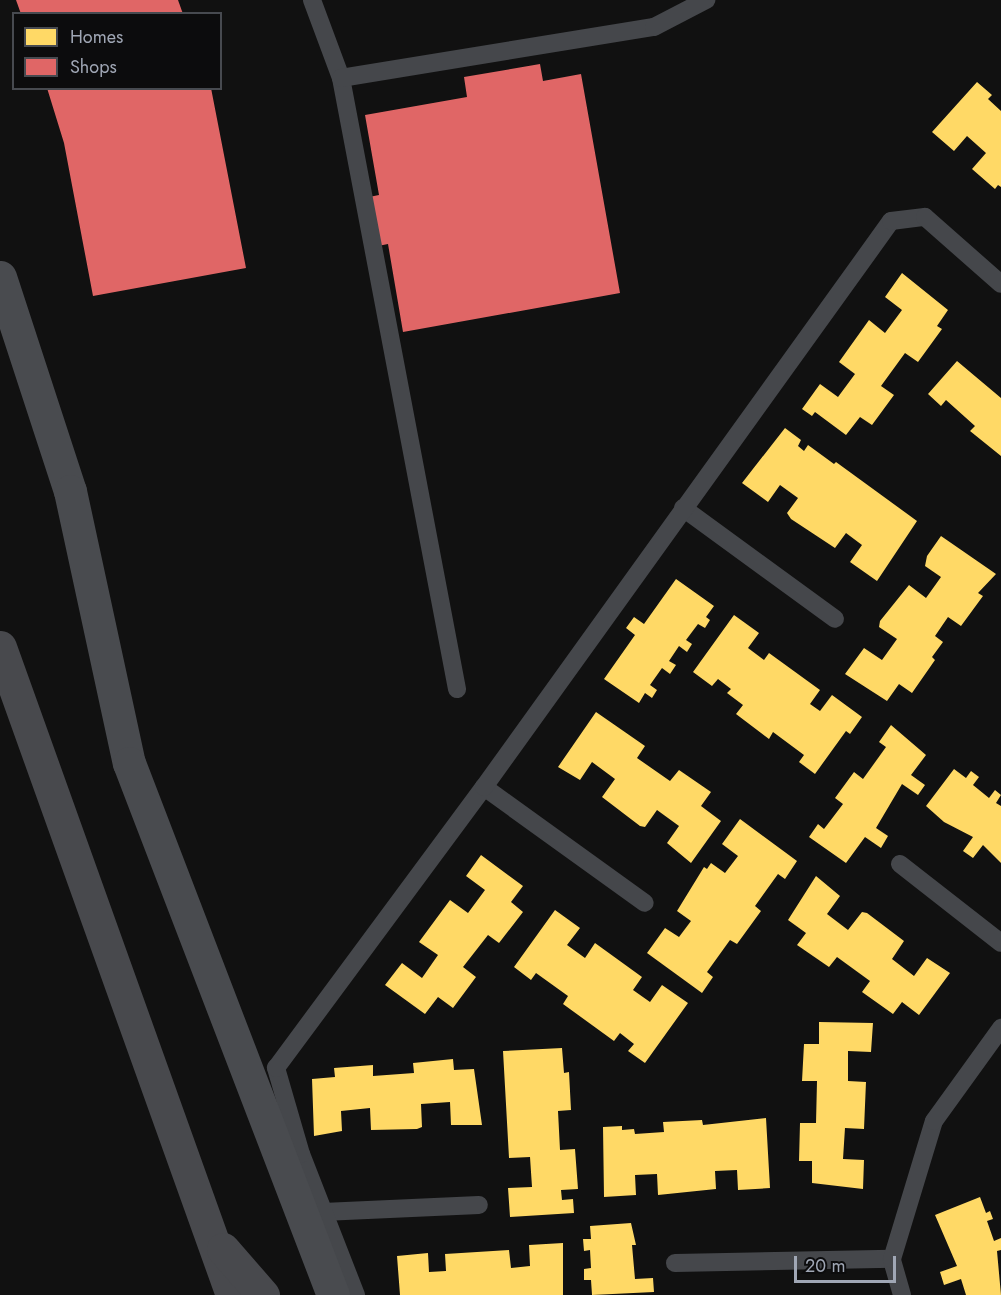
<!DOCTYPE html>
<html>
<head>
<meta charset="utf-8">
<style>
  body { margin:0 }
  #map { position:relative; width:1001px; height:1295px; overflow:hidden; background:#111; font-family:Jost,sans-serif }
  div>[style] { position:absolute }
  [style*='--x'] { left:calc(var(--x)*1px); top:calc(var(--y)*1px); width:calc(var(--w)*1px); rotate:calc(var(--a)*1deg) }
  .homes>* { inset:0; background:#ffd966 }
  .shops>* { inset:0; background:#e06666 }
  .service>* { height:18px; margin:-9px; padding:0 9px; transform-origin:9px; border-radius:9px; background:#45474b }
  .secondary>* { height:33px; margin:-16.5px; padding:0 16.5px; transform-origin:16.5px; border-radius:16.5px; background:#494b4f }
  .motorway>* { height:33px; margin:-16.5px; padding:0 16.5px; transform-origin:16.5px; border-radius:16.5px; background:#48494d }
  span { translate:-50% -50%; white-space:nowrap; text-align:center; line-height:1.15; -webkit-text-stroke:6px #0c0c0d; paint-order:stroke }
  .legend { position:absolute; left:12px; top:12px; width:210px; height:78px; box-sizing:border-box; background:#0c0c0d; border:2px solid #474a50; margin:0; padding:8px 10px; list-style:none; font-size:18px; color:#a0a7b5 }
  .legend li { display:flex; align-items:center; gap:12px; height:30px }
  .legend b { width:30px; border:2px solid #474a50 }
  .scale { position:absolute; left:794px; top:1256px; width:102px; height:27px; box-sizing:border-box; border:3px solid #a0a7b5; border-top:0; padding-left:8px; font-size:18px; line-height:21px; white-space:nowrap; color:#a0a7b5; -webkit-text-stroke:4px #0c0c0d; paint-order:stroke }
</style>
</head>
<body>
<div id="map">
  <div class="homes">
    <div style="clip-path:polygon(977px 82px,992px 95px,988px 99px,1001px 111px,1001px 187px,998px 185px,995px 189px,972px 169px,986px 153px,967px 136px,954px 151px,932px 132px)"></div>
    <div style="clip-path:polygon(902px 273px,948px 310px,937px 326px,942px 329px,918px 362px,905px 353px,881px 386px,894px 395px,872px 425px,860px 417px,846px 435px,815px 412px,812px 416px,802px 409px,820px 384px,838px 397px,855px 374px,839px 362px,869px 320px,885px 333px,902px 310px,885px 297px)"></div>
    <div style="clip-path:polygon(957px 361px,1001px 398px,1001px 456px,970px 431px,975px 426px,946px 400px,941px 406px,928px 394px)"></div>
    <div style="clip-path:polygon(785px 428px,801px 440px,798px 446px,804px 451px,808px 445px,834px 464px,836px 462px,917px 521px,877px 581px,850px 562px,862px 545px,846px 533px,835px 548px,791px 519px,787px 513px,798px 498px,780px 485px,768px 502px,742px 483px)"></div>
    <div style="clip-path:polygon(941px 536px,996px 574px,978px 593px,983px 596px,961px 626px,948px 617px,935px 636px,943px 642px,932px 657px,935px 660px,912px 693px,899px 684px,887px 701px,845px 674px,864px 648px,882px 660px,897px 639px,879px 627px,880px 621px,909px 585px,926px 598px,941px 577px,925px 566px,927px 556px)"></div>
    <div style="clip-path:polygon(676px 579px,714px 606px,706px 617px,710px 620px,705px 628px,698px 624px,686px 640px,692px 644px,687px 652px,679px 646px,669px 661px,676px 665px,670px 674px,662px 668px,650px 685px,657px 690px,652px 698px,645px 693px,639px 703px,604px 679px,635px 635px,626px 628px,634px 617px,644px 624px)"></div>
    <div style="clip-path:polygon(734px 615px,759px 633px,748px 648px,764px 660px,769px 653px,820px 690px,810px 704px,820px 711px,832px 695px,862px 717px,850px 734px,846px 731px,815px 774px,799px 762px,804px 755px,773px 732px,769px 739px,736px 714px,743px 705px,727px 693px,731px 689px,718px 679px,712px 686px,693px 672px)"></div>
    <div style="clip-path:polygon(596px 712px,645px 746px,637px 758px,670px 781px,679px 770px,711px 792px,701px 806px,721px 821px,691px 863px,667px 843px,679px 826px,657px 810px,645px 827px,640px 826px,602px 797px,615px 779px,592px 762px,580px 780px,558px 767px)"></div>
    <div style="clip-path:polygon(891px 725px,926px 755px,911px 775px,925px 785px,918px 795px,902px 784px,876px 828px,888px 836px,881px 848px,865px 837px,846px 863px,809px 837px,818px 824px,824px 829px,843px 804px,835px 798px,854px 772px,863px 779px,886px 747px,879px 742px)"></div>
    <div style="clip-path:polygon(954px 769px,966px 778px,971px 771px,979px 777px,973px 785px,989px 798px,995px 790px,1001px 795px,996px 803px,1001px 806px,1001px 863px,983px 845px,973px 858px,963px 851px,973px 837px,944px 822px,926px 806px)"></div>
    <div style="clip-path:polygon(740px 819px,797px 861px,785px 879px,778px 874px,755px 906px,761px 911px,737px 944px,730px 940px,707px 972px,713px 977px,702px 993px,647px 953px,665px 928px,679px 937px,691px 921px,677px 911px,704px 867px,707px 869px,711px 863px,725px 873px,738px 856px,722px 844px)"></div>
    <div style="clip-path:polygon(481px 855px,523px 886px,511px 902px,523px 912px,499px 943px,488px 935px,463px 967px,476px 977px,453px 1008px,438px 997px,425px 1014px,385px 985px,402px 963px,422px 978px,438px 955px,419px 942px,450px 900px,468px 913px,485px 890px,466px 876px)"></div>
    <div style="clip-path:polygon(816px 876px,840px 896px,827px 914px,848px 930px,862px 912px,867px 913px,904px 941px,892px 959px,914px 976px,927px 958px,950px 973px,919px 1015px,902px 1002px,893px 1014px,862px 992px,870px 981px,837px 957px,829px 967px,797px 945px,806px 933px,788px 920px)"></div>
    <div style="clip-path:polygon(555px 910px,580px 928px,567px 945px,585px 958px,595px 943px,642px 977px,633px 990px,650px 1002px,662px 985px,688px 1003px,645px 1063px,628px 1051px,634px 1044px,620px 1033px,614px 1041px,563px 1004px,568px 996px,536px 973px,531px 980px,514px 967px)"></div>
    <div style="clip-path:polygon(819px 1022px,873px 1023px,871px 1052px,848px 1051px,848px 1081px,866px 1082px,864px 1129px,845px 1128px,843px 1159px,864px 1160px,863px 1189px,812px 1183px,812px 1161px,799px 1161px,800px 1123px,816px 1123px,817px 1081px,802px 1081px,804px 1044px,819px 1044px)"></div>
    <div style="clip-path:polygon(562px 1048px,564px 1073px,569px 1072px,571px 1110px,558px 1111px,560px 1150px,575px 1149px,578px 1189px,561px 1190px,562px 1200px,573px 1199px,574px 1213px,510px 1217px,508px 1188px,532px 1187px,530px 1157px,509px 1158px,503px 1051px)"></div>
    <div style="clip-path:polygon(453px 1059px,454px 1070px,474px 1069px,482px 1125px,451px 1125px,450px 1102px,421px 1104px,422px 1127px,417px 1129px,371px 1130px,370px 1108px,341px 1111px,342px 1131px,314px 1136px,312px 1079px,335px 1077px,334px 1068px,373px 1065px,373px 1076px,414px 1073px,413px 1063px)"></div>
    <div style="clip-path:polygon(766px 1118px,770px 1188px,738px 1190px,737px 1170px,715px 1171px,716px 1189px,658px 1195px,657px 1174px,635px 1175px,636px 1195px,604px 1197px,603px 1127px,622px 1126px,622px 1130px,634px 1129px,635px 1134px,664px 1132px,663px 1122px,702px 1120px,703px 1125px)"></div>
    <div style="clip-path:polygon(980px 1197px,986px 1213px,990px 1211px,993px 1219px,987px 1221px,994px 1241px,1001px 1238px,1001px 1250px,997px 1251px,1001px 1295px,966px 1295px,961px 1279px,944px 1285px,940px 1272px,957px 1266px,935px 1215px)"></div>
    <div style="clip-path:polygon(631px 1223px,636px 1245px,632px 1245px,635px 1279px,653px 1278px,654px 1292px,592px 1295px,591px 1280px,584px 1280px,584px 1269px,591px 1268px,590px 1250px,584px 1251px,583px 1239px,591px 1239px,590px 1226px)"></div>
    <div style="clip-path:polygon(563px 1243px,563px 1295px,400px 1295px,397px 1256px,428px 1253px,429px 1272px,446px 1271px,445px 1254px,509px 1250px,511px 1268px,530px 1266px,529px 1245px)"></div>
  </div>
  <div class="shops">
    <div style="clip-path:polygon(16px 0,178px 0,183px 14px,21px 14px)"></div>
    <div style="clip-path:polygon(540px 64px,543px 81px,581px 74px,620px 293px,403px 332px,388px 244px,378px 246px,369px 197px,379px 195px,365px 115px,467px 97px,464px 77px)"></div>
    <div style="clip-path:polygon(47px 88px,211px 88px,246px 268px,93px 296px,64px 143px)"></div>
  </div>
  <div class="service">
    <div style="--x:312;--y:0;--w:83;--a:69.6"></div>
    <div style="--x:341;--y:78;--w:622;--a:79.25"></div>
    <div style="--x:341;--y:78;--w:317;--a:-9.3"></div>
    <div style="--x:654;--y:27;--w:59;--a:-27.4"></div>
    <div style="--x:683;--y:508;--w:188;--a:36.1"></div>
    <div style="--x:484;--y:787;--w:198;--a:35.8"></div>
    <div style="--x:900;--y:864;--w:128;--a:38"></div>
    <div style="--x:323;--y:1212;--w:156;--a:-2.6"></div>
    <div style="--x:675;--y:1263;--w:217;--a:-1.1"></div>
    <div style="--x:356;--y:1295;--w:151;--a:-111.3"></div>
    <div style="--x:301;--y:1154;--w:90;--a:-106.2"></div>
    <div style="--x:276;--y:1068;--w:350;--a:-53.5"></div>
    <div style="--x:484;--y:787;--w:697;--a:-54.28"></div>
    <div style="--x:891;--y:221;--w:34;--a:-7"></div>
    <div style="--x:925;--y:217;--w:101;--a:41.4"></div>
    <div style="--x:902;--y:1295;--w:37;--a:-106"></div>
    <div style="--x:892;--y:1259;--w:144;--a:-73.1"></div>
    <div style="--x:934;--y:1121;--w:115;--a:-54.2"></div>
  </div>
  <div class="secondary">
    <div style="--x:0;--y:277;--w:225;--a:71.9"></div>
    <div style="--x:70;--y:491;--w:278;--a:77.8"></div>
    <div style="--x:129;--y:763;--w:570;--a:69.02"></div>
  </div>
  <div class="motorway">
    <div style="--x:0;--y:647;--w:688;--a:70.3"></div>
    <div style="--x:223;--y:1249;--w:61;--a:49"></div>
  </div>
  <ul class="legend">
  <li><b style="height:16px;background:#ffd966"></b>Homes</li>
  <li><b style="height:16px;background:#e06666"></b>Shops</li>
  </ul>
  <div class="scale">20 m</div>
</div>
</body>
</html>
